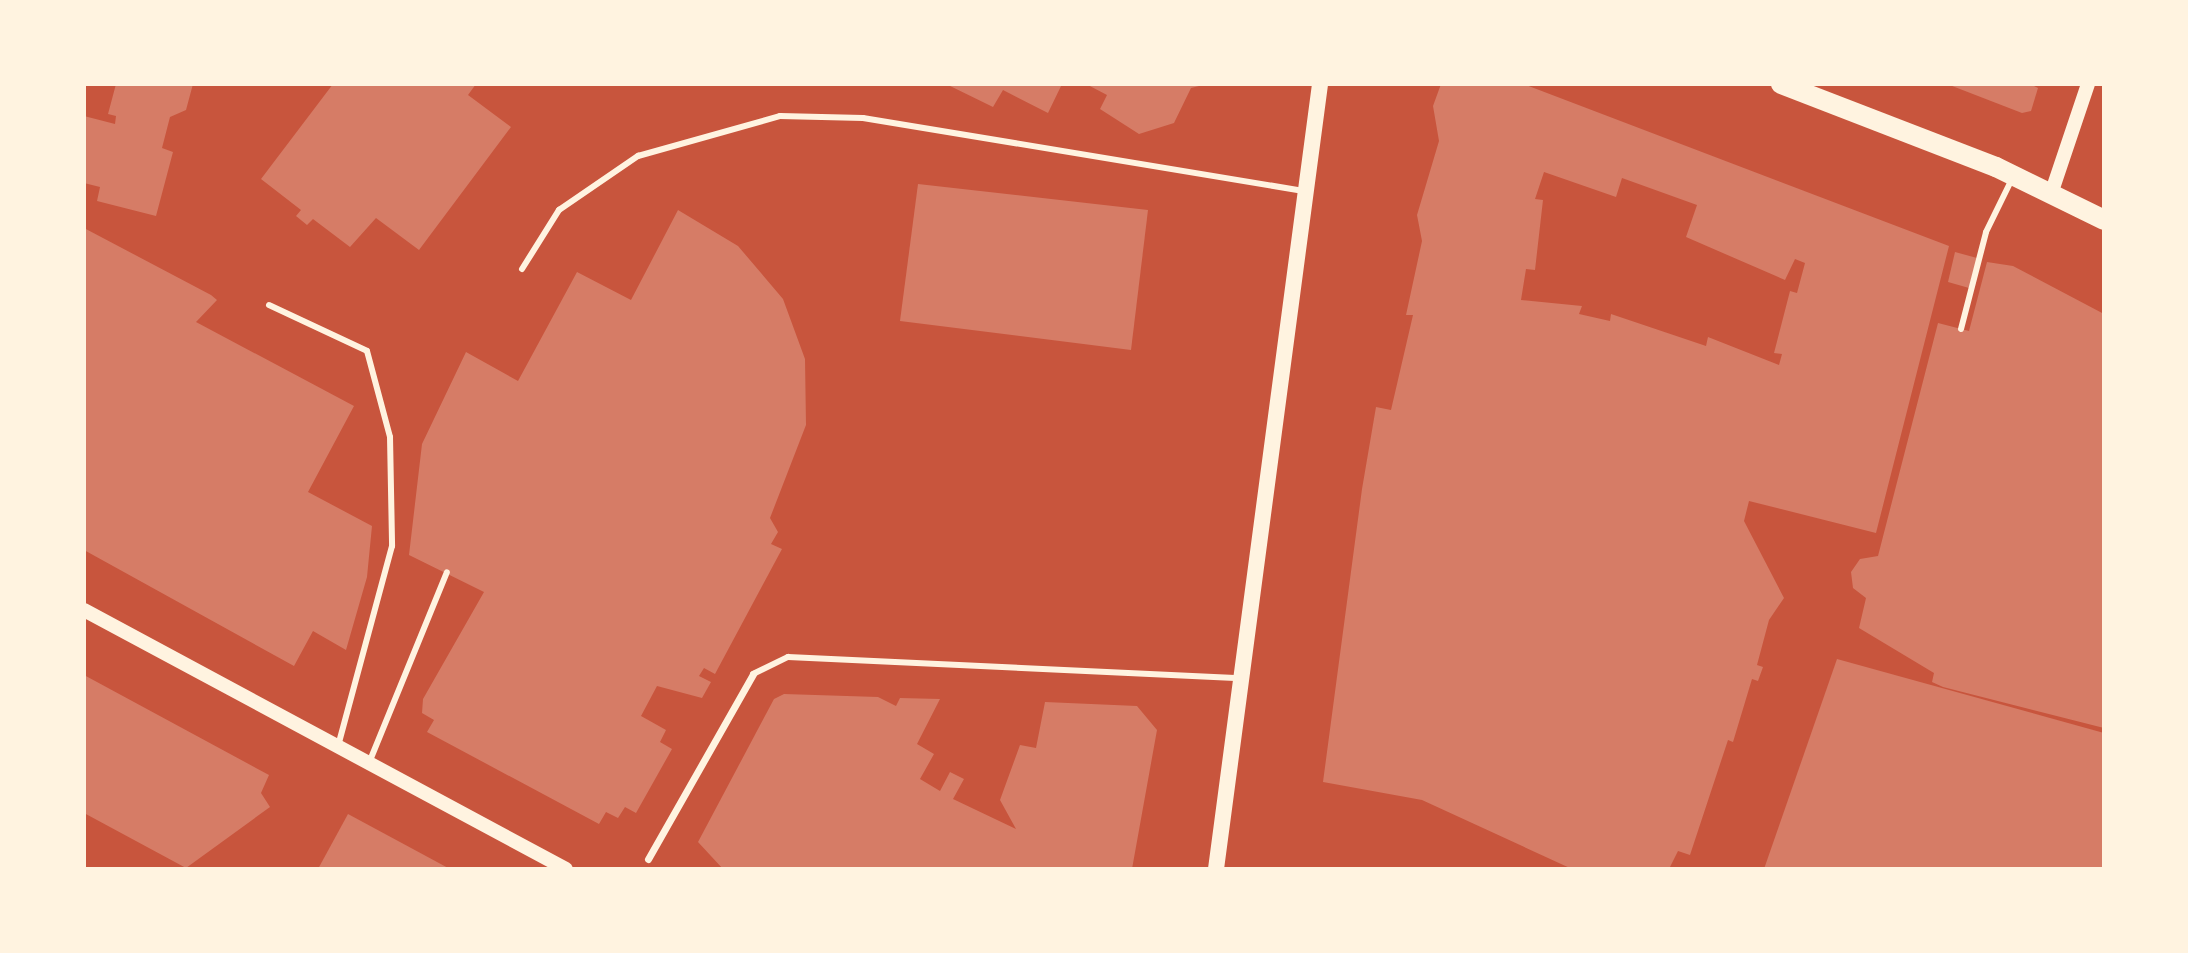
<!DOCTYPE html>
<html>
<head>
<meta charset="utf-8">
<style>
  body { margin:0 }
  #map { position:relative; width:2188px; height:953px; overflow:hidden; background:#c8553d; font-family:Lato,sans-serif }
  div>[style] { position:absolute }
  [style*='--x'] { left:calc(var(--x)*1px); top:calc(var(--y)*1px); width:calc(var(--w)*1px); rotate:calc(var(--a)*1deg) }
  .building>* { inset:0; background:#d67c66 }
  .service>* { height:6px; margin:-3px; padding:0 3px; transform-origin:3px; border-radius:3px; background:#fff3e0 }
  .pedestrian>* { height:7px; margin:-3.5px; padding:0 3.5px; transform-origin:3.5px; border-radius:3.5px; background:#fff3e0 }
  .tertiary>* { height:14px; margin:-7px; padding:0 7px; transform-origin:7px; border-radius:7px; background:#fff3e0 }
  .secondary>* { height:16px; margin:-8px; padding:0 8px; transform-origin:8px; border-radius:8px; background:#fff3e0 }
  .primary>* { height:20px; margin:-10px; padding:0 10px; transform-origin:10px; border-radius:10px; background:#fff3e0 }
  span { translate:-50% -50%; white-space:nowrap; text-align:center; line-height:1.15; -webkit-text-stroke:8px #fff3e0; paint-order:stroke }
  .frame { position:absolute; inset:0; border:86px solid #fff3e0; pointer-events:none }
</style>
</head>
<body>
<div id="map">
  <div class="building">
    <div style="clip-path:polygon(116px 84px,193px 84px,186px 110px,170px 117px,162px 148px,173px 152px,156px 216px,97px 201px,100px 187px,84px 183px,84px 116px,115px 124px,116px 116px,108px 114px)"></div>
    <div style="clip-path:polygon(333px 84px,476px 84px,468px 95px,511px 127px,419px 250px,376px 218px,350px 247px,313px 219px,307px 225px,296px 216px,301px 210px,261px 179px)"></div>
    <div style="clip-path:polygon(946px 84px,1062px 84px,1048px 113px,1003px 90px,993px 107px)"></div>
    <div style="clip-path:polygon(1086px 84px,1203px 84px,1203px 85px,1191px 88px,1174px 123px,1139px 134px,1100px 109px,1107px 95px)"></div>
    <div style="clip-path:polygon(evenodd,1441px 84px,1526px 85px,1949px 246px,1876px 533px,1749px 501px,1744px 521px,1784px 598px,1769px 620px,1757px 665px,1763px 667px,1758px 681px,1752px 679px,1733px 742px,1728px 740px,1690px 855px,1678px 851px,1669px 869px,1572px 869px,1422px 800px,1323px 782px,1362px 489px,1376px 407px,1391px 410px,1413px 315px,1406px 315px,1422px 241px,1417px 215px,1439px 141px,1433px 106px,1441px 84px,1544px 172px,1616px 197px,1622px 178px,1697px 205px,1686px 237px,1785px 280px,1795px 259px,1805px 263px,1797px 293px,1790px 291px,1774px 353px,1782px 354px,1779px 365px,1708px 337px,1706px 346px,1611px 314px,1610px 321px,1579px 314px,1582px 306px,1521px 300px,1526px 269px,1535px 270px,1543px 200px,1535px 199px,1544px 172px)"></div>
    <div style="clip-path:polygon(1947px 84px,2030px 84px,2038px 88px,2031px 111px,2022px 113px)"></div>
    <div style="clip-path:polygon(918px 184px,1148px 210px,1131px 350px,900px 321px)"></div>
    <div style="clip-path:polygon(678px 210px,738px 246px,783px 299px,805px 359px,806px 425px,770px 518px,778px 532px,771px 544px,782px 549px,715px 674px,704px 668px,699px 676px,711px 682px,702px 698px,657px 686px,641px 716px,666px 730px,660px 742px,672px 749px,636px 813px,625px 807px,618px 818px,606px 812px,599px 824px,427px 732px,434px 720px,422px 713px,423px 699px,484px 592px,409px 555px,422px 444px,466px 352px,518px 381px,577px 272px,631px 300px)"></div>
    <div style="clip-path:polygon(84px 228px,211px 295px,217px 300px,196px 322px,354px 406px,308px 492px,372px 526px,367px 577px,346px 650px,313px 631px,294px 666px,84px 550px)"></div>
    <div style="clip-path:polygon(1955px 252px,1977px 258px,1969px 288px,1948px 282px)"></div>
    <div style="clip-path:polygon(1987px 262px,2013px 266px,2104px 314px,2104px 728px,1943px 687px,1932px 682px,1934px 673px,1859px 628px,1866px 598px,1853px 588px,1851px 572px,1860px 559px,1878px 556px,1938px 323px,1969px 331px)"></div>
    <div style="clip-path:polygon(1837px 659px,2104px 733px,2104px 869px,1764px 869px)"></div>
    <div style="clip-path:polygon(84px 675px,269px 775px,261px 793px,270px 807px,186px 868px,84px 813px)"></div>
    <div style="clip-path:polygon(784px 694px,878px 697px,896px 706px,900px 698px,940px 699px,917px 744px,934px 754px,920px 779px,940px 791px,950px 772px,964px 779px,953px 799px,1016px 829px,1000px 800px,1020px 745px,1036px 748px,1045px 702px,1137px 706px,1157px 730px,1132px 869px,723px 869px,698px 842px,774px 699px)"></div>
    <div style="clip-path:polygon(348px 814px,450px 869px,318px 869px)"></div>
  </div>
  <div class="service">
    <div style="--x:522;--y:269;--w:70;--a:-57.9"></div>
    <div style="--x:559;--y:210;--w:96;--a:-34.4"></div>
    <div style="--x:638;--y:156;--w:148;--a:-15.7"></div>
    <div style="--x:780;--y:116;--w:83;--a:1.4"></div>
    <div style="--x:863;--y:118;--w:448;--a:9.4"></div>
    <div style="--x:269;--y:305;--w:108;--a:25.1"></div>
    <div style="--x:367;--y:351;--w:89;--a:75"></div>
    <div style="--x:390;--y:437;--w:109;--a:88.9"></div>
    <div style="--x:392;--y:546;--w:207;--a:105.1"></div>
    <div style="--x:1961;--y:329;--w:100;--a:-75.5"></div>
    <div style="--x:1986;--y:232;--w:59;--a:-63.9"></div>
    <div style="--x:753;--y:674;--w:39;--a:-26"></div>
    <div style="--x:788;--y:657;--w:453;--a:2.7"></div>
    <div style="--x:369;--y:763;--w:206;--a:-67.8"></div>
  </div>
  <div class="pedestrian">
    <div style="--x:648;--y:859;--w:213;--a:-60.4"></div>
  </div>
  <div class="tertiary">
    <div style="--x:2051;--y:194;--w:116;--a:-71.4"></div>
    <div style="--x:84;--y:610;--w:547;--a:28.25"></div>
  </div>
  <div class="secondary">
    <div style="--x:1216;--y:869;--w:792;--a:-82.45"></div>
  </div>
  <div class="primary">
    <div style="--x:1781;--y:84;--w:230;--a:21.1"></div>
    <div style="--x:1996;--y:167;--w:120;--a:26.1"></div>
  </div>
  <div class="frame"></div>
</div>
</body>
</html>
